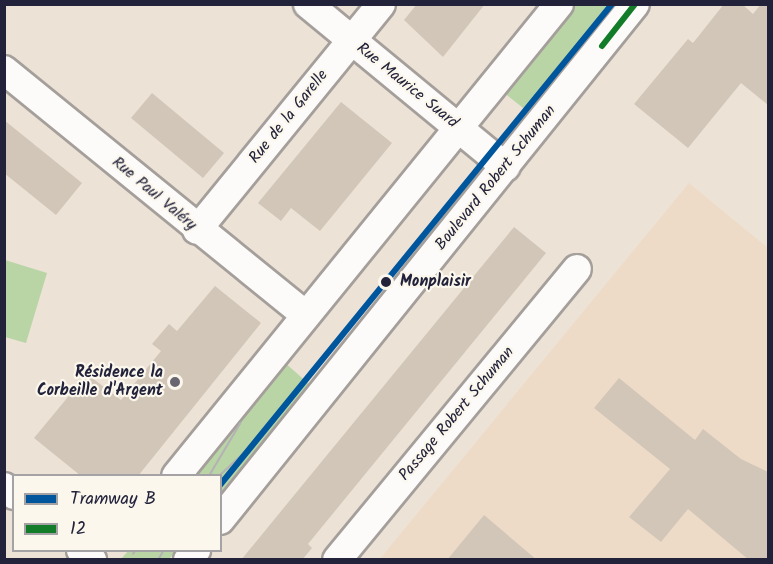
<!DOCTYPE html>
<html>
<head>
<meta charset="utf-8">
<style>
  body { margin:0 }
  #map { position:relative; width:773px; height:564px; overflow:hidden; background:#ece2d6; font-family:Kalam,sans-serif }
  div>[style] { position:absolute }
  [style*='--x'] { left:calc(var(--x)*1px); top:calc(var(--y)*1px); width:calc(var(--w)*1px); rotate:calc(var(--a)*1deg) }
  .built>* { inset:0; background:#eedbc7 }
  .green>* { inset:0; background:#b9d5a6 }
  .building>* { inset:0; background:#d2c6b9 }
  .roads { filter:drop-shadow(2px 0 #a59f9b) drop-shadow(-2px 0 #a59f9b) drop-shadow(0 2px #a59f9b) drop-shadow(0 -2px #a59f9b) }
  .minor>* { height:28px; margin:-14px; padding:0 14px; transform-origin:14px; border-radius:14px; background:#fcfbf9 }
  .tram>* { height:1.5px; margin:-0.75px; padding:0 0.75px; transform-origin:0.75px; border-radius:0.75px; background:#b4b2b4 }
  .bus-1>* { height:6px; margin:-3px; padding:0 3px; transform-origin:3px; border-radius:3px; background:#127c29 }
  .tram-1>* { height:6px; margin:-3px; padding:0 3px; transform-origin:3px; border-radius:3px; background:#00569d }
  .dots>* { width:16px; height:16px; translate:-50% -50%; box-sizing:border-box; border:3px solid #fbf7ec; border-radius:50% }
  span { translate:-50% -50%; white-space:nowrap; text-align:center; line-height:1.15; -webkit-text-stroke:4.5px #fbf7ec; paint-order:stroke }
  .street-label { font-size:16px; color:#22223b }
  .stop-label { font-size:16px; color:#22223b; font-weight:700 }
  .left { translate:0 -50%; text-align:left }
  .poi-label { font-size:16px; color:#22223b; font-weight:700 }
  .right { translate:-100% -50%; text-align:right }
  .frame { position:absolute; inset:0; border:6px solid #22223b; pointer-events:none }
  .legend { position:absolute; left:12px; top:474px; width:210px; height:78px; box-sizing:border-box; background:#fbf7ec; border:2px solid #a4a2a5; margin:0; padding:8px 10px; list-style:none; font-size:18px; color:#22223b }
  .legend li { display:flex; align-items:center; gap:12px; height:30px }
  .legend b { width:30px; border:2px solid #a4a2a5 }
</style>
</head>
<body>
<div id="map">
  <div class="built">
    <div style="clip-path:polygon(689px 183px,768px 248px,768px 559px,379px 560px)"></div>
  </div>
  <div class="green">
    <div style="clip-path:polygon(575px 5px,622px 5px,532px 115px,503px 92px)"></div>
    <div style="clip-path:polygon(5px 260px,47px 273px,26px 343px,5px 337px)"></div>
    <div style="clip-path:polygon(283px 361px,310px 385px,221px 496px,220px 476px,190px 476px)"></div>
    <div style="clip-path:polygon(129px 550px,177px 550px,177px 551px,169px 559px,121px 559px)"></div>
  </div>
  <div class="building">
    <div style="clip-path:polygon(417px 4px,485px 4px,443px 57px,404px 20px)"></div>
    <div style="clip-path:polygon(724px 4px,742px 4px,753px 14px,761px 4px,768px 4px,768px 105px,741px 83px,688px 148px,634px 104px,688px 39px,693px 43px)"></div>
    <div style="clip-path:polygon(152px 93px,224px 153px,203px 178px,131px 118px)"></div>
    <div style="clip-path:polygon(341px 102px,392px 143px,320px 231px,291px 208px,281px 221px,258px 203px)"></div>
    <div style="clip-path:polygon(4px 120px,82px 183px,56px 215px,4px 173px)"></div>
    <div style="clip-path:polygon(514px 227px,546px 253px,308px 544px,312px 548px,302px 560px,241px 560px)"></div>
    <div style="clip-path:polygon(215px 286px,261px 323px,138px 476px,81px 476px,34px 438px,87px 374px,121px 400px,161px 351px,152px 344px,169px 324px,177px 331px)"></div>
    <div style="clip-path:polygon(619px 378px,695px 440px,703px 429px,741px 459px,768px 472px,768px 560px,749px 560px,688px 509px,661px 542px,629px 517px,670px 469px,594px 408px)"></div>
    <div style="clip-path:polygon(484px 515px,537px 560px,447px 560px)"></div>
  </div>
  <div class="roads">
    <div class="minor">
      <div style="--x:308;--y:4;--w:256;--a:39.5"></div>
      <div style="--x:4;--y:70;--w:388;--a:39.1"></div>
      <div style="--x:197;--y:230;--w:291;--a:-50.8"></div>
      <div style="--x:176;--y:476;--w:608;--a:-50.94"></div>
      <div style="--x:4;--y:487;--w:13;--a:39"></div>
      <div style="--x:220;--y:520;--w:662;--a:-51.19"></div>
      <div style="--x:81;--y:550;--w:15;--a:42"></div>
      <div style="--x:188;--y:560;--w:13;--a:-51"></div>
      <div style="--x:337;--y:560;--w:377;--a:-50.5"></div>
    </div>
  </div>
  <div class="tram">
    <div style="--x:209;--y:476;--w:61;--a:-59.2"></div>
    <div style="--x:219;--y:476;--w:54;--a:-42.8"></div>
    <div style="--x:133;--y:554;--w:5;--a:-53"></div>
    <div style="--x:158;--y:560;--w:12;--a:-59"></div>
  </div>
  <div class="bus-1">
    <div style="--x:602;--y:46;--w:53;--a:-51.8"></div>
  </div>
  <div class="tram-1">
    <div style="--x:220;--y:485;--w:621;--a:-50.82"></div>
  </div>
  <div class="dots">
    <div style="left:386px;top:282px;background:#22223b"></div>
    <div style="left:175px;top:382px;background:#696571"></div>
  </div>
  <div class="street-label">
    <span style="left:407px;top:86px;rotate:39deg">Rue Maurice Suard</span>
    <span style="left:289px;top:117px;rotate:-51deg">Rue de la Garelle</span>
    <span style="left:496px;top:178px;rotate:-51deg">Boulevard Robert Schuman</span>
    <span style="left:154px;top:194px;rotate:40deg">Rue Paul Valéry</span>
    <span style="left:457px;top:414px;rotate:-50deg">Passage Robert Schuman</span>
  </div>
  <div class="stop-label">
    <span class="left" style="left:400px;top:282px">Monplaisir</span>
  </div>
  <div class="poi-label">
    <span class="right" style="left:163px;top:382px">Résidence la<br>Corbeille d'Argent</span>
  </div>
  <div class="frame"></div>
  <ul class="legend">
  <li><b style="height:8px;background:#00569d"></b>Tramway B</li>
  <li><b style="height:8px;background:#127c29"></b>12</li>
  </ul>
</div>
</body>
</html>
